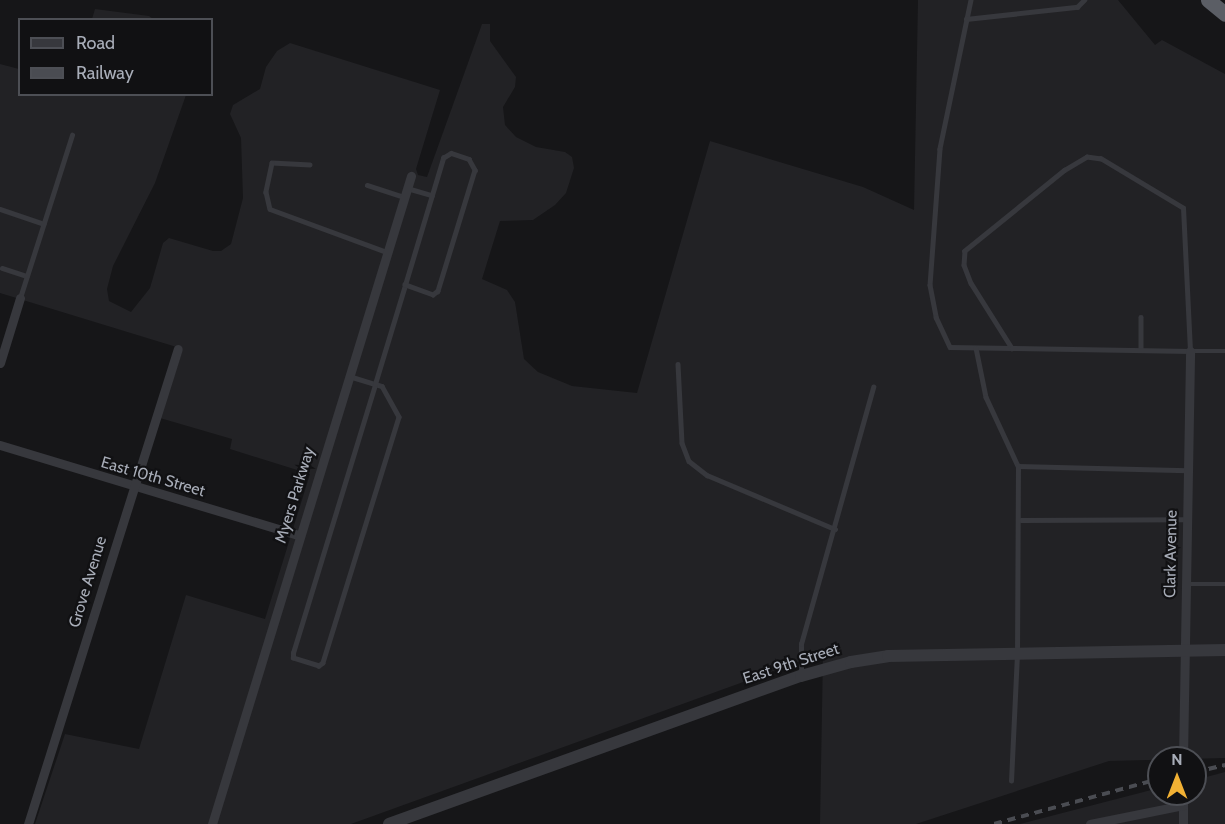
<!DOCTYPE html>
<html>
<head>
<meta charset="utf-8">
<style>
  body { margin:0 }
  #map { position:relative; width:1225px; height:824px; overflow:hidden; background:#161618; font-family:Cabin,sans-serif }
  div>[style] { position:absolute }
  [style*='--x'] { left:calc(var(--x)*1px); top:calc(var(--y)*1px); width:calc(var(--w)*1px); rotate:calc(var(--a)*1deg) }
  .built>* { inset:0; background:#222225 }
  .service>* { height:4.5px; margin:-2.25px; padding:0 2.25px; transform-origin:2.25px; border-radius:2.25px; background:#37383d }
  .minor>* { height:9px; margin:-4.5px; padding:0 4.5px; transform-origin:4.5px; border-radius:4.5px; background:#37383d }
  .tertiary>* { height:12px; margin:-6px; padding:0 6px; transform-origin:6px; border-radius:6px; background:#37383d }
  .trunk>* { height:15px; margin:-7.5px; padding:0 7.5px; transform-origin:7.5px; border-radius:7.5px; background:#5b5e65 }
  .rail>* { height:4px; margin-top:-2px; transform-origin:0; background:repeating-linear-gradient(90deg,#4a4c52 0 8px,transparent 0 14px) }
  span { translate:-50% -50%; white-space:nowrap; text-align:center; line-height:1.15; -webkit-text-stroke:4.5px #111113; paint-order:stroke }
  .street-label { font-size:16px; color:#a8adb8 }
  .legend { position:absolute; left:18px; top:18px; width:195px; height:78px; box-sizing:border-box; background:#111113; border:2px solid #4d4f55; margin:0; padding:8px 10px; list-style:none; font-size:18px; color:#a8adb8 }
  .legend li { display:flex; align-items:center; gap:12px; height:30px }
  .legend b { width:30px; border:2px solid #4d4f55 }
  .north { position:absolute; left:1147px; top:746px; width:60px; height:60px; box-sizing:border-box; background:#111113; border:2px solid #4d4f55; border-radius:50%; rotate:0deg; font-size:16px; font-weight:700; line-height:24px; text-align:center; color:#a8adb8 }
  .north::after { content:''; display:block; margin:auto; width:21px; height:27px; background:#f2b134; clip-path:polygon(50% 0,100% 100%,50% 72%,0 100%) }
</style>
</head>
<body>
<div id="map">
  <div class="built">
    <div style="clip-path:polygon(918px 0,1118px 0,1155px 45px,1162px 40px,1225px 74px,1225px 758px,1109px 761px,916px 824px,820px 824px,823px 653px,351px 824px,35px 824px,65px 734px,139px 749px,186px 595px,265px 619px,310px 474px,230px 449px,232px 439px,160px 418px,183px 349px,0 293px,0 64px,19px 69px,20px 94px,186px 95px,155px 183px,113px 266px,107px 289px,109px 301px,131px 312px,150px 288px,163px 243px,169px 238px,213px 251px,221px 251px,231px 244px,243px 198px,241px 138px,230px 114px,233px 105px,260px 89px,266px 67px,277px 51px,290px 43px,440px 90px,416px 169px,418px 175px,427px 177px,482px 24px,490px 24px,490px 41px,516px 77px,515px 87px,503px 107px,505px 125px,516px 137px,536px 147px,565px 152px,572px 157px,574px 168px,566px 193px,555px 205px,533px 220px,500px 221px,482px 279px,507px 290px,515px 302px,524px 359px,538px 372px,572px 386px,637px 393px,710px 141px,863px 187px,914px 210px)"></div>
    <div style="clip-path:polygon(95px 9px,149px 16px,153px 19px,92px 19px)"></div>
    <div style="clip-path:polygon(1225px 772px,1225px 824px,1020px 824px,1159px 788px,1159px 794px,1195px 794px,1195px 780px)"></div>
  </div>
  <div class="service">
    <div style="--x:971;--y:0;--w:152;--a:101.8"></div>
    <div style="--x:940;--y:149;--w:136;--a:94.2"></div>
    <div style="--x:930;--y:285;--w:33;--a:79"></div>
    <div style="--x:936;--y:317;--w:33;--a:65"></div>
    <div style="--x:950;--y:347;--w:62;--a:0.9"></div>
    <div style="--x:966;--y:19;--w:112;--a:-6.2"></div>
    <div style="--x:1077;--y:7;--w:10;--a:-45"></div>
    <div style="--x:310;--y:165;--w:38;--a:-177"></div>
    <div style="--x:272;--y:163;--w:30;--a:102"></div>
    <div style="--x:266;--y:192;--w:17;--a:77"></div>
    <div style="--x:270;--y:209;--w:125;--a:20.2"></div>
    <div style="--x:367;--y:185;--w:39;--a:18"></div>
    <div style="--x:407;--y:188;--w:26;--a:16"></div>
    <div style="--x:0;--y:209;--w:46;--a:18.8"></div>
    <div style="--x:2;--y:268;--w:26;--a:18"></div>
    <div style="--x:20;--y:298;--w:171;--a:-72.3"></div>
    <div style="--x:1141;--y:317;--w:33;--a:90"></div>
    <div style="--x:976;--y:348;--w:50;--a:78.5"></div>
    <div style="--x:986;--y:397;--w:76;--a:65.1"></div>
    <div style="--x:1018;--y:466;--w:169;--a:1.4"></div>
    <div style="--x:1190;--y:351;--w:143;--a:-92.8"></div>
    <div style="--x:1183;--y:208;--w:96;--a:-149.1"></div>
    <div style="--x:1101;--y:159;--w:14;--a:-172"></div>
    <div style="--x:1087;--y:157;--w:26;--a:149"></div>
    <div style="--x:1065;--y:170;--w:129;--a:141"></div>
    <div style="--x:965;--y:251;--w:14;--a:94"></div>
    <div style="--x:964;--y:265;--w:19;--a:69"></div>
    <div style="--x:971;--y:283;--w:77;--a:57.8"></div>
    <div style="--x:1012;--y:348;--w:178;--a:1"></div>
    <div style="--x:1190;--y:351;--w:35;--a:0"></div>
    <div style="--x:678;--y:364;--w:79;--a:87.1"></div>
    <div style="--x:682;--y:443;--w:19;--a:69"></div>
    <div style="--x:689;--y:461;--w:23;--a:38"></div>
    <div style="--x:707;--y:475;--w:139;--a:22.9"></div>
    <div style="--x:349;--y:376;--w:27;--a:17"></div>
    <div style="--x:375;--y:384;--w:7;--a:16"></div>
    <div style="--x:382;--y:386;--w:35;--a:61"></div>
    <div style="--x:399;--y:417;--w:257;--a:107.2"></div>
    <div style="--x:323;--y:663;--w:5;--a:143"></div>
    <div style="--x:319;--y:666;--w:27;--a:-163"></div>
    <div style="--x:293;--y:658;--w:5;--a:-90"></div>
    <div style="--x:293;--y:653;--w:281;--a:-73"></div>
    <div style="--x:375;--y:384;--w:103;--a:-73.1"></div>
    <div style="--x:405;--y:285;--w:133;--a:-73.3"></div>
    <div style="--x:443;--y:158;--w:9;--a:-32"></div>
    <div style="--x:451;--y:153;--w:19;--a:18"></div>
    <div style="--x:469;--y:159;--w:13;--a:61"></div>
    <div style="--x:475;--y:170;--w:127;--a:107"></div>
    <div style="--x:438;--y:291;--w:6;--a:141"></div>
    <div style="--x:433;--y:295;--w:30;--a:-160"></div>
    <div style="--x:1021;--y:520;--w:165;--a:-0.3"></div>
    <div style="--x:1186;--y:584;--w:39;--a:0"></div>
    <div style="--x:801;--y:674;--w:30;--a:-90"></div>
    <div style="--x:801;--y:644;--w:267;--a:-74.3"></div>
    <div style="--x:1011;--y:781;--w:125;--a:-87.3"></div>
    <div style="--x:1017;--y:656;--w:190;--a:-89.7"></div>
  </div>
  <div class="minor">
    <div style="--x:0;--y:363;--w:68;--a:-72.9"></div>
    <div style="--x:0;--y:445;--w:311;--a:16.8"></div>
    <div style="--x:1183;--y:758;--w:407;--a:-89"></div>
    <div style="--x:1183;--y:794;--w:30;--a:90"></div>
    <div style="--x:28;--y:824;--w:498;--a:-72.5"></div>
    <div style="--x:212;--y:824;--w:678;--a:-72.93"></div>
    <div style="--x:1090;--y:824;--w:95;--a:-11.5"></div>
  </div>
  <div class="tertiary">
    <div style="--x:389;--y:824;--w:438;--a:-19.8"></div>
    <div style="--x:801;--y:676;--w:52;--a:-15.6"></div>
    <div style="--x:851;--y:662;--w:37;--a:-9"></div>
    <div style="--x:888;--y:656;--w:337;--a:-1"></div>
  </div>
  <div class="trunk">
    <div style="--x:1208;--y:0;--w:22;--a:39"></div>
  </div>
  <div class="rail">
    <div style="--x:1195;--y:772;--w:31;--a:-13"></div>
    <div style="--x:994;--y:824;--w:171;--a:-15.3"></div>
  </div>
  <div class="street-label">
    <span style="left:153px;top:477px;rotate:16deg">East 10th Street</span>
    <span style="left:295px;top:495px;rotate:-73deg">Myers Parkway</span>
    <span style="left:1171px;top:554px;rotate:-89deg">Clark Avenue</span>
    <span style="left:88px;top:582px;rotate:-73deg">Grove Avenue</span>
    <span style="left:791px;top:664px;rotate:-18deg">East 9th Street</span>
  </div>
  <ul class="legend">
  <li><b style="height:8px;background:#37383d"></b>Road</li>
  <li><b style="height:8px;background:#4a4c52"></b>Railway</li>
  </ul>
  <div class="north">N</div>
</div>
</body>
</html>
